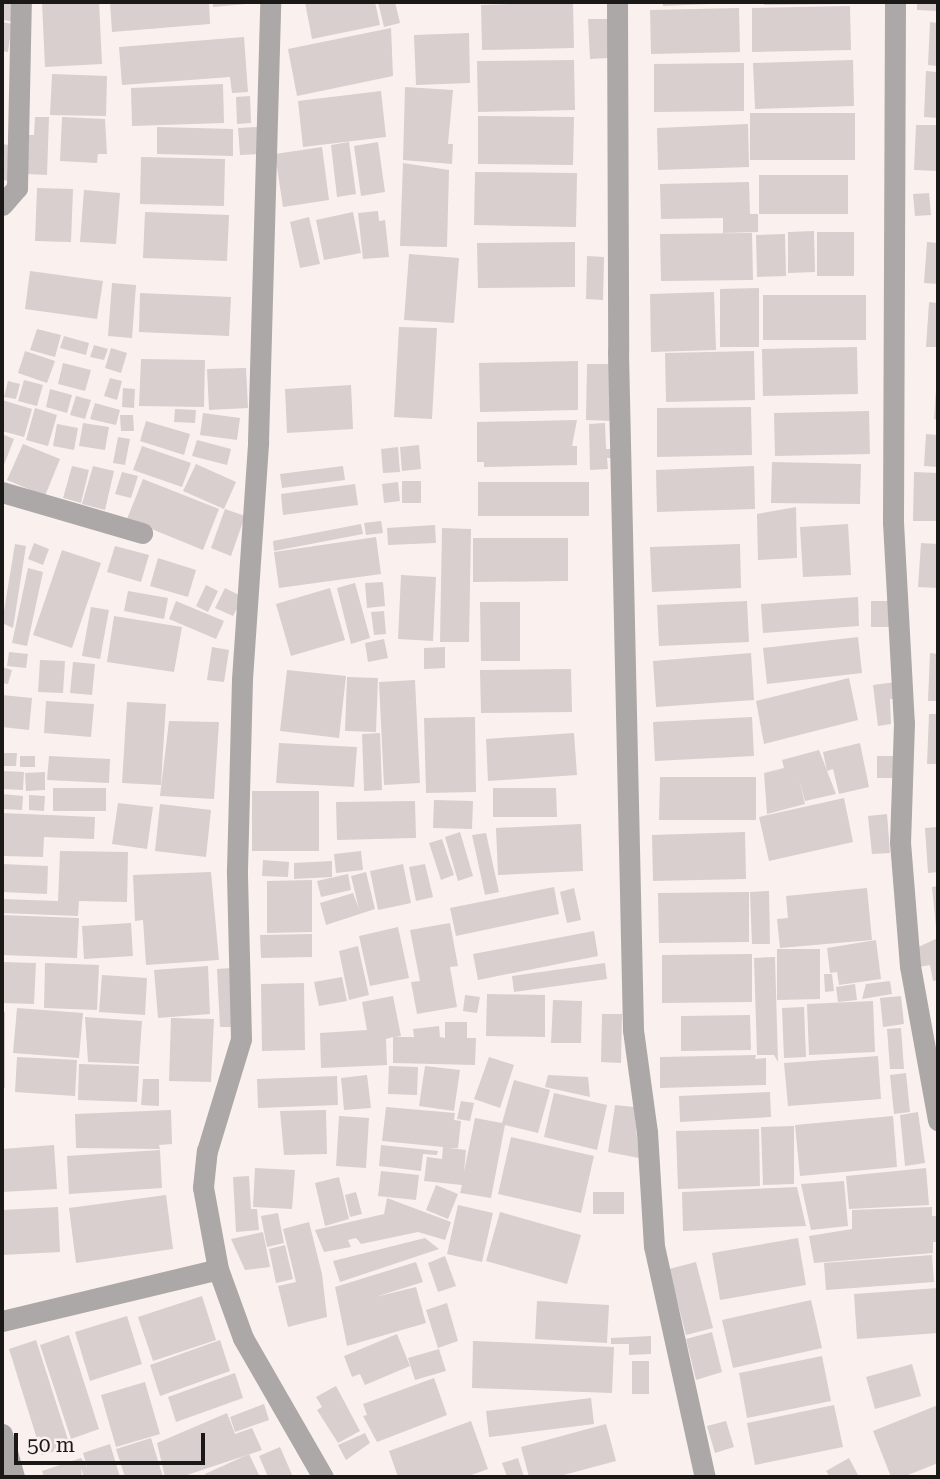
<!DOCTYPE html>
<html>
<head>
<meta charset="utf-8">
<style>
  body { margin:0 }
  #map { position:relative; width:940px; height:1479px; overflow:hidden; background:#faf1ef; font-family:"Roboto Serif",serif }
  div>[style] { position:absolute }
  [style*='--x'] { left:calc(var(--x)*1px); top:calc(var(--y)*1px); width:calc(var(--w)*1px); rotate:calc(var(--a)*1deg) }
  .building>* { inset:0; background:#d8cfce }
  .street>* { height:21px; margin:-10.5px; padding:0 10.5px; transform-origin:10.5px; border-radius:10.5px; background:#aca8a8 }
  span { translate:-50% -50%; white-space:nowrap; text-align:center; line-height:1.15; -webkit-text-stroke:7px #faf1ef; paint-order:stroke }
  .frame { position:absolute; inset:0; border:4px solid #1b1818; pointer-events:none }
  .scale { position:absolute; left:14px; top:1433px; width:191px; height:32px; box-sizing:border-box; border:4px solid #1b1818; border-top:0; padding-left:9px; font-size:21px; line-height:24px; white-space:nowrap; color:#1b1818; -webkit-text-stroke:5px #faf1ef; paint-order:stroke }
</style>
</head>
<body>
<div id="map">
  <div class="building">
    <div style="clip-path:polygon(2px 2px,14px 2px,11px 21px,2px 20px)"></div>
    <div style="clip-path:polygon(42px 2px,99px 2px,102px 64px,45px 67px)"></div>
    <div style="clip-path:polygon(110px 2px,209px 2px,210px 24px,112px 32px)"></div>
    <div style="clip-path:polygon(213px 2px,246px 2px,246px 4px,213px 7px)"></div>
    <div style="clip-path:polygon(305px 2px,375px 2px,380px 25px,312px 39px)"></div>
    <div style="clip-path:polygon(378px 2px,395px 2px,400px 23px,384px 27px)"></div>
    <div style="clip-path:polygon(573px 2px,574px 48px,482px 50px,481px 5px)"></div>
    <div style="clip-path:polygon(663px 2px,711px 2px,711px 4px,663px 6px)"></div>
    <div style="clip-path:polygon(764px 2px,849px 2px,849px 4px,764px 5px)"></div>
    <div style="clip-path:polygon(917px 2px,938px 2px,938px 11px,917px 10px)"></div>
    <div style="clip-path:polygon(850px 6px,851px 50px,752px 52px,752px 8px)"></div>
    <div style="clip-path:polygon(739px 8px,740px 52px,651px 54px,650px 10px)"></div>
    <div style="clip-path:polygon(588px 19px,608px 19px,609px 58px,590px 59px)"></div>
    <div style="clip-path:polygon(2px 22px,12px 24px,8px 52px,2px 51px)"></div>
    <div style="clip-path:polygon(930px 22px,938px 23px,938px 66px,928px 65px)"></div>
    <div style="clip-path:polygon(391px 28px,393px 76px,297px 96px,288px 49px)"></div>
    <div style="clip-path:polygon(469px 33px,470px 83px,416px 85px,414px 35px)"></div>
    <div style="clip-path:polygon(244px 37px,248px 92px,232px 93px,230px 77px,122px 85px,119px 47px)"></div>
    <div style="clip-path:polygon(574px 60px,575px 110px,478px 112px,477px 61px)"></div>
    <div style="clip-path:polygon(853px 60px,854px 106px,755px 109px,753px 63px)"></div>
    <div style="clip-path:polygon(744px 63px,744px 111px,654px 112px,654px 64px)"></div>
    <div style="clip-path:polygon(926px 71px,938px 72px,938px 118px,924px 117px)"></div>
    <div style="clip-path:polygon(52px 74px,107px 76px,106px 116px,50px 115px)"></div>
    <div style="clip-path:polygon(223px 84px,224px 123px,132px 126px,131px 88px)"></div>
    <div style="clip-path:polygon(405px 87px,453px 90px,448px 144px,453px 144px,452px 164px,403px 160px)"></div>
    <div style="clip-path:polygon(381px 91px,386px 137px,303px 147px,298px 101px)"></div>
    <div style="clip-path:polygon(250px 96px,251px 123px,237px 124px,236px 97px)"></div>
    <div style="clip-path:polygon(750px 113px,855px 113px,855px 160px,750px 160px)"></div>
    <div style="clip-path:polygon(478px 116px,574px 117px,573px 165px,478px 164px)"></div>
    <div style="clip-path:polygon(35px 117px,49px 117px,47px 175px,27px 174px,29px 135px,34px 135px)"></div>
    <div style="clip-path:polygon(62px 117px,105px 119px,107px 154px,98px 154px,97px 163px,60px 161px)"></div>
    <div style="clip-path:polygon(748px 124px,749px 167px,658px 170px,657px 128px)"></div>
    <div style="clip-path:polygon(916px 125px,938px 125px,938px 171px,914px 170px)"></div>
    <div style="clip-path:polygon(157px 127px,233px 129px,233px 156px,157px 154px)"></div>
    <div style="clip-path:polygon(258px 127px,260px 154px,240px 155px,238px 128px)"></div>
    <div style="clip-path:polygon(349px 142px,356px 194px,337px 197px,331px 145px)"></div>
    <div style="clip-path:polygon(378px 142px,385px 192px,361px 196px,354px 146px)"></div>
    <div style="clip-path:polygon(2px 144px,15px 146px,11px 181px,2px 180px)"></div>
    <div style="clip-path:polygon(322px 147px,329px 200px,283px 207px,275px 154px)"></div>
    <div style="clip-path:polygon(141px 157px,225px 159px,224px 206px,140px 204px)"></div>
    <div style="clip-path:polygon(403px 163px,449px 170px,447px 247px,400px 246px)"></div>
    <div style="clip-path:polygon(475px 172px,577px 173px,576px 227px,474px 225px)"></div>
    <div style="clip-path:polygon(759px 175px,848px 175px,848px 214px,759px 214px)"></div>
    <div style="clip-path:polygon(749px 182px,750px 214px,758px 214px,758px 232px,723px 233px,723px 218px,661px 219px,660px 184px)"></div>
    <div style="clip-path:polygon(37px 188px,73px 189px,71px 242px,35px 241px)"></div>
    <div style="clip-path:polygon(84px 190px,120px 193px,116px 244px,80px 242px)"></div>
    <div style="clip-path:polygon(929px 193px,931px 215px,915px 216px,913px 194px)"></div>
    <div style="clip-path:polygon(378px 211px,379px 221px,385px 220px,389px 257px,363px 259px,358px 213px)"></div>
    <div style="clip-path:polygon(145px 212px,229px 215px,227px 261px,143px 258px)"></div>
    <div style="clip-path:polygon(353px 212px,361px 253px,324px 260px,316px 220px)"></div>
    <div style="clip-path:polygon(309px 217px,320px 264px,300px 268px,290px 222px)"></div>
    <div style="clip-path:polygon(814px 231px,815px 272px,788px 273px,788px 232px)"></div>
    <div style="clip-path:polygon(817px 232px,854px 232px,854px 276px,817px 276px)"></div>
    <div style="clip-path:polygon(752px 233px,753px 280px,661px 281px,660px 234px)"></div>
    <div style="clip-path:polygon(785px 234px,786px 276px,757px 277px,756px 235px)"></div>
    <div style="clip-path:polygon(575px 242px,575px 287px,478px 288px,477px 243px)"></div>
    <div style="clip-path:polygon(927px 242px,938px 243px,938px 284px,924px 283px)"></div>
    <div style="clip-path:polygon(409px 254px,459px 258px,454px 323px,404px 320px)"></div>
    <div style="clip-path:polygon(587px 256px,604px 257px,603px 300px,586px 299px)"></div>
    <div style="clip-path:polygon(30px 271px,103px 281px,97px 319px,25px 309px)"></div>
    <div style="clip-path:polygon(112px 283px,136px 285px,132px 338px,108px 336px)"></div>
    <div style="clip-path:polygon(759px 288px,759px 347px,720px 347px,720px 289px)"></div>
    <div style="clip-path:polygon(714px 292px,716px 350px,651px 352px,650px 294px)"></div>
    <div style="clip-path:polygon(140px 293px,231px 297px,229px 336px,139px 332px)"></div>
    <div style="clip-path:polygon(763px 295px,866px 295px,866px 340px,763px 340px)"></div>
    <div style="clip-path:polygon(929px 302px,938px 303px,938px 347px,926px 347px)"></div>
    <div style="clip-path:polygon(399px 327px,437px 328px,432px 419px,394px 417px)"></div>
    <div style="clip-path:polygon(37px 329px,61px 335px,55px 357px,30px 350px)"></div>
    <div style="clip-path:polygon(64px 336px,89px 343px,86px 355px,60px 348px)"></div>
    <div style="clip-path:polygon(94px 345px,108px 349px,104px 360px,90px 357px)"></div>
    <div style="clip-path:polygon(857px 347px,858px 394px,763px 396px,762px 349px)"></div>
    <div style="clip-path:polygon(111px 348px,127px 353px,121px 373px,105px 368px)"></div>
    <div style="clip-path:polygon(25px 351px,55px 361px,47px 383px,18px 373px)"></div>
    <div style="clip-path:polygon(754px 351px,755px 400px,666px 402px,665px 353px)"></div>
    <div style="clip-path:polygon(141px 359px,205px 360px,204px 407px,139px 406px)"></div>
    <div style="clip-path:polygon(578px 361px,578px 410px,480px 412px,479px 363px)"></div>
    <div style="clip-path:polygon(63px 363px,91px 370px,85px 391px,58px 384px)"></div>
    <div style="clip-path:polygon(587px 364px,614px 364px,613px 421px,586px 420px)"></div>
    <div style="clip-path:polygon(246px 368px,248px 408px,209px 410px,207px 369px)"></div>
    <div style="clip-path:polygon(110px 378px,122px 381px,117px 400px,104px 396px)"></div>
    <div style="clip-path:polygon(24px 380px,43px 385px,37px 406px,18px 401px)"></div>
    <div style="clip-path:polygon(8px 381px,20px 384px,16px 399px,4px 397px)"></div>
    <div style="clip-path:polygon(351px 385px,353px 429px,287px 433px,285px 389px)"></div>
    <div style="clip-path:polygon(123px 388px,135px 389px,134px 408px,122px 407px)"></div>
    <div style="clip-path:polygon(50px 389px,72px 395px,67px 413px,46px 407px)"></div>
    <div style="clip-path:polygon(936px 390px,938px 390px,938px 420px,934px 419px)"></div>
    <div style="clip-path:polygon(76px 396px,91px 400px,85px 419px,70px 415px)"></div>
    <div style="clip-path:polygon(2px 400px,32px 409px,24px 437px,2px 431px)"></div>
    <div style="clip-path:polygon(95px 403px,120px 410px,116px 425px,90px 419px)"></div>
    <div style="clip-path:polygon(751px 407px,752px 455px,657px 457px,657px 408px)"></div>
    <div style="clip-path:polygon(35px 408px,57px 415px,48px 446px,26px 440px)"></div>
    <div style="clip-path:polygon(175px 409px,196px 410px,195px 423px,174px 422px)"></div>
    <div style="clip-path:polygon(869px 411px,870px 454px,775px 456px,774px 413px)"></div>
    <div style="clip-path:polygon(203px 413px,240px 418px,237px 440px,200px 435px)"></div>
    <div style="clip-path:polygon(120px 415px,133px 415px,134px 431px,121px 431px)"></div>
    <div style="clip-path:polygon(577px 420px,572px 446px,577px 446px,577px 465px,484px 467px,484px 462px,477px 462px,477px 422px)"></div>
    <div style="clip-path:polygon(146px 421px,190px 434px,184px 455px,140px 441px)"></div>
    <div style="clip-path:polygon(83px 423px,109px 427px,105px 450px,79px 446px)"></div>
    <div style="clip-path:polygon(605px 423px,606px 449px,613px 449px,613px 458px,607px 458px,608px 469px,590px 470px,589px 424px)"></div>
    <div style="clip-path:polygon(57px 424px,78px 428px,74px 450px,53px 446px)"></div>
    <div style="clip-path:polygon(2px 434px,14px 439px,2px 470px)"></div>
    <div style="clip-path:polygon(926px 434px,938px 435px,938px 467px,924px 466px)"></div>
    <div style="clip-path:polygon(118px 437px,130px 439px,125px 465px,113px 463px)"></div>
    <div style="clip-path:polygon(197px 440px,231px 449px,227px 465px,192px 456px)"></div>
    <div style="clip-path:polygon(23px 444px,60px 459px,45px 496px,7px 480px)"></div>
    <div style="clip-path:polygon(419px 445px,421px 469px,402px 471px,400px 447px)"></div>
    <div style="clip-path:polygon(142px 446px,191px 463px,182px 487px,133px 470px)"></div>
    <div style="clip-path:polygon(398px 447px,400px 472px,383px 473px,381px 449px)"></div>
    <div style="clip-path:polygon(772px 462px,861px 464px,860px 504px,771px 503px)"></div>
    <div style="clip-path:polygon(196px 464px,236px 482px,224px 509px,183px 491px)"></div>
    <div style="clip-path:polygon(72px 466px,89px 470px,81px 503px,63px 498px)"></div>
    <div style="clip-path:polygon(93px 466px,114px 471px,105px 510px,82px 504px)"></div>
    <div style="clip-path:polygon(343px 466px,345px 480px,282px 488px,280px 474px)"></div>
    <div style="clip-path:polygon(754px 466px,755px 509px,657px 512px,656px 470px)"></div>
    <div style="clip-path:polygon(122px 472px,138px 476px,131px 498px,115px 494px)"></div>
    <div style="clip-path:polygon(914px 472px,938px 473px,938px 521px,913px 521px)"></div>
    <div style="clip-path:polygon(143px 479px,219px 509px,203px 550px,127px 519px)"></div>
    <div style="clip-path:polygon(402px 481px,421px 481px,421px 503px,402px 503px)"></div>
    <div style="clip-path:polygon(398px 482px,400px 501px,384px 503px,382px 484px)"></div>
    <div style="clip-path:polygon(478px 482px,589px 482px,589px 516px,478px 516px)"></div>
    <div style="clip-path:polygon(355px 484px,358px 505px,283px 515px,281px 494px)"></div>
    <div style="clip-path:polygon(796px 507px,797px 558px,758px 560px,757px 514px)"></div>
    <div style="clip-path:polygon(225px 509px,245px 516px,231px 556px,211px 548px)"></div>
    <div style="clip-path:polygon(381px 521px,383px 533px,366px 535px,364px 523px)"></div>
    <div style="clip-path:polygon(361px 524px,363px 534px,274px 551px,273px 541px)"></div>
    <div style="clip-path:polygon(848px 524px,851px 575px,803px 577px,800px 527px)"></div>
    <div style="clip-path:polygon(435px 525px,436px 543px,388px 545px,387px 528px)"></div>
    <div style="clip-path:polygon(442px 528px,471px 529px,469px 642px,440px 642px)"></div>
    <div style="clip-path:polygon(376px 537px,381px 574px,279px 588px,274px 552px)"></div>
    <div style="clip-path:polygon(473px 538px,568px 538px,568px 581px,473px 582px)"></div>
    <div style="clip-path:polygon(34px 543px,49px 549px,43px 565px,28px 559px)"></div>
    <div style="clip-path:polygon(921px 543px,938px 544px,938px 588px,918px 587px)"></div>
    <div style="clip-path:polygon(15px 544px,26px 546px,13px 628px,2px 623px)"></div>
    <div style="clip-path:polygon(740px 544px,741px 588px,652px 592px,650px 547px)"></div>
    <div style="clip-path:polygon(115px 546px,149px 555px,141px 582px,107px 572px)"></div>
    <div style="clip-path:polygon(62px 550px,101px 563px,72px 648px,33px 635px)"></div>
    <div style="clip-path:polygon(158px 558px,196px 570px,188px 597px,150px 586px)"></div>
    <div style="clip-path:polygon(28px 568px,43px 572px,27px 646px,12px 643px)"></div>
    <div style="clip-path:polygon(401px 575px,436px 577px,433px 641px,398px 639px)"></div>
    <div style="clip-path:polygon(383px 582px,385px 606px,367px 608px,365px 583px)"></div>
    <div style="clip-path:polygon(355px 583px,370px 638px,351px 644px,337px 588px)"></div>
    <div style="clip-path:polygon(206px 585px,218px 591px,208px 612px,196px 606px)"></div>
    <div style="clip-path:polygon(225px 588px,243px 597px,233px 616px,215px 608px)"></div>
    <div style="clip-path:polygon(330px 588px,345px 640px,291px 656px,276px 604px)"></div>
    <div style="clip-path:polygon(128px 591px,168px 598px,164px 619px,124px 611px)"></div>
    <div style="clip-path:polygon(858px 597px,859px 626px,763px 633px,761px 604px)"></div>
    <div style="clip-path:polygon(176px 601px,224px 621px,216px 639px,169px 619px)"></div>
    <div style="clip-path:polygon(747px 601px,749px 642px,659px 646px,657px 605px)"></div>
    <div style="clip-path:polygon(871px 601px,891px 601px,890px 627px,871px 627px)"></div>
    <div style="clip-path:polygon(480px 602px,520px 602px,520px 661px,481px 661px)"></div>
    <div style="clip-path:polygon(91px 607px,109px 610px,100px 659px,82px 656px)"></div>
    <div style="clip-path:polygon(384px 611px,386px 634px,374px 635px,371px 612px)"></div>
    <div style="clip-path:polygon(114px 616px,182px 627px,174px 672px,107px 662px)"></div>
    <div style="clip-path:polygon(858px 637px,862px 673px,767px 684px,763px 648px)"></div>
    <div style="clip-path:polygon(384px 639px,388px 658px,368px 662px,365px 643px)"></div>
    <div style="clip-path:polygon(212px 647px,229px 650px,224px 682px,207px 680px)"></div>
    <div style="clip-path:polygon(445px 647px,445px 668px,424px 669px,424px 648px)"></div>
    <div style="clip-path:polygon(9px 652px,28px 654px,26px 668px,7px 666px)"></div>
    <div style="clip-path:polygon(751px 653px,754px 700px,656px 707px,653px 661px)"></div>
    <div style="clip-path:polygon(930px 653px,938px 654px,938px 701px,928px 701px)"></div>
    <div style="clip-path:polygon(40px 660px,65px 661px,63px 693px,38px 692px)"></div>
    <div style="clip-path:polygon(73px 662px,95px 664px,92px 695px,70px 693px)"></div>
    <div style="clip-path:polygon(2px 667px,12px 670px,8px 684px,2px 683px)"></div>
    <div style="clip-path:polygon(571px 669px,572px 712px,481px 713px,480px 670px)"></div>
    <div style="clip-path:polygon(287px 670px,346px 676px,339px 738px,280px 731px)"></div>
    <div style="clip-path:polygon(347px 677px,378px 678px,376px 732px,345px 731px)"></div>
    <div style="clip-path:polygon(849px 678px,858px 720px,764px 744px,756px 701px)"></div>
    <div style="clip-path:polygon(415px 680px,420px 783px,384px 785px,379px 682px)"></div>
    <div style="clip-path:polygon(896px 682px,898px 699px,890px 699px,891px 724px,878px 726px,873px 685px)"></div>
    <div style="clip-path:polygon(2px 695px,32px 698px,29px 730px,2px 727px)"></div>
    <div style="clip-path:polygon(46px 701px,94px 704px,91px 737px,44px 733px)"></div>
    <div style="clip-path:polygon(127px 702px,166px 704px,161px 785px,122px 783px)"></div>
    <div style="clip-path:polygon(929px 714px,938px 714px,938px 764px,927px 764px)"></div>
    <div style="clip-path:polygon(475px 717px,476px 792px,426px 793px,424px 718px)"></div>
    <div style="clip-path:polygon(752px 717px,754px 756px,655px 761px,653px 722px)"></div>
    <div style="clip-path:polygon(169px 721px,219px 722px,214px 799px,160px 796px)"></div>
    <div style="clip-path:polygon(380px 733px,382px 790px,364px 791px,362px 734px)"></div>
    <div style="clip-path:polygon(574px 733px,577px 775px,488px 781px,486px 739px)"></div>
    <div style="clip-path:polygon(279px 743px,357px 747px,354px 787px,276px 783px)"></div>
    <div style="clip-path:polygon(860px 743px,869px 787px,839px 794px,833px 769px,827px 771px,823px 752px)"></div>
    <div style="clip-path:polygon(819px 750px,836px 794px,805px 801px,799px 779px,805px 804px,767px 814px,764px 773px,784px 768px,782px 760px)"></div>
    <div style="clip-path:polygon(2px 753px,17px 753px,16px 766px,2px 766px)"></div>
    <div style="clip-path:polygon(20px 756px,35px 756px,35px 767px,20px 767px)"></div>
    <div style="clip-path:polygon(49px 756px,110px 759px,109px 783px,47px 780px)"></div>
    <div style="clip-path:polygon(877px 756px,893px 756px,893px 778px,877px 778px)"></div>
    <div style="clip-path:polygon(2px 771px,24px 772px,23px 790px,2px 789px)"></div>
    <div style="clip-path:polygon(45px 772px,45px 790px,26px 791px,25px 773px)"></div>
    <div style="clip-path:polygon(660px 777px,756px 777px,756px 820px,659px 820px)"></div>
    <div style="clip-path:polygon(53px 788px,106px 788px,106px 811px,53px 811px)"></div>
    <div style="clip-path:polygon(493px 788px,556px 788px,557px 817px,493px 817px)"></div>
    <div style="clip-path:polygon(252px 791px,319px 791px,319px 851px,252px 851px)"></div>
    <div style="clip-path:polygon(2px 794px,23px 796px,22px 810px,2px 809px)"></div>
    <div style="clip-path:polygon(29px 795px,45px 796px,44px 811px,29px 810px)"></div>
    <div style="clip-path:polygon(844px 798px,853px 842px,769px 861px,759px 817px)"></div>
    <div style="clip-path:polygon(434px 800px,473px 801px,472px 829px,433px 828px)"></div>
    <div style="clip-path:polygon(415px 801px,416px 838px,337px 840px,336px 802px)"></div>
    <div style="clip-path:polygon(118px 803px,153px 807px,147px 849px,112px 844px)"></div>
    <div style="clip-path:polygon(160px 804px,211px 810px,206px 857px,155px 851px)"></div>
    <div style="clip-path:polygon(2px 813px,95px 817px,94px 839px,44px 837px,43px 857px,2px 856px)"></div>
    <div style="clip-path:polygon(887px 814px,890px 853px,872px 854px,868px 816px)"></div>
    <div style="clip-path:polygon(581px 824px,583px 871px,498px 875px,496px 828px)"></div>
    <div style="clip-path:polygon(938px 827px,938px 872px,928px 873px,925px 828px)"></div>
    <div style="clip-path:polygon(460px 832px,473px 876px,458px 881px,445px 837px)"></div>
    <div style="clip-path:polygon(745px 832px,746px 879px,653px 881px,652px 835px)"></div>
    <div style="clip-path:polygon(486px 833px,499px 892px,485px 895px,472px 835px)"></div>
    <div style="clip-path:polygon(442px 839px,454px 875px,441px 880px,429px 843px)"></div>
    <div style="clip-path:polygon(60px 851px,128px 852px,127px 902px,79px 901px,78px 916px,2px 913px,2px 899px,58px 901px)"></div>
    <div style="clip-path:polygon(361px 851px,363px 870px,336px 873px,334px 854px)"></div>
    <div style="clip-path:polygon(263px 860px,289px 862px,288px 877px,262px 876px)"></div>
    <div style="clip-path:polygon(332px 861px,332px 877px,294px 879px,294px 863px)"></div>
    <div style="clip-path:polygon(2px 864px,48px 866px,47px 894px,2px 892px)"></div>
    <div style="clip-path:polygon(403px 864px,411px 903px,378px 910px,370px 871px)"></div>
    <div style="clip-path:polygon(425px 864px,433px 897px,416px 901px,409px 867px)"></div>
    <div style="clip-path:polygon(211px 872px,219px 960px,146px 965px,143px 920px,135px 921px,133px 875px)"></div>
    <div style="clip-path:polygon(366px 872px,375px 909px,326px 925px,320px 903px,353px 893px,359px 909px,351px 876px)"></div>
    <div style="clip-path:polygon(348px 874px,351px 890px,321px 897px,317px 881px)"></div>
    <div style="clip-path:polygon(312px 880px,312px 932px,267px 933px,267px 881px)"></div>
    <div style="clip-path:polygon(938px 886px,938px 927px,936px 927px,932px 887px)"></div>
    <div style="clip-path:polygon(554px 887px,559px 914px,456px 936px,450px 908px)"></div>
    <div style="clip-path:polygon(574px 888px,581px 920px,567px 923px,560px 892px)"></div>
    <div style="clip-path:polygon(867px 888px,872px 940px,780px 948px,777px 919px,788px 918px,786px 896px)"></div>
    <div style="clip-path:polygon(769px 891px,770px 944px,752px 944px,750px 892px)"></div>
    <div style="clip-path:polygon(749px 892px,749px 942px,659px 943px,658px 893px)"></div>
    <div style="clip-path:polygon(2px 915px,79px 918px,77px 958px,2px 955px)"></div>
    <div style="clip-path:polygon(131px 923px,133px 956px,84px 959px,82px 926px)"></div>
    <div style="clip-path:polygon(450px 923px,458px 966px,450px 967px,457px 1007px,417px 1014px,411px 982px,420px 981px,410px 930px)"></div>
    <div style="clip-path:polygon(398px 927px,409px 978px,370px 986px,359px 936px)"></div>
    <div style="clip-path:polygon(594px 931px,598px 956px,478px 980px,473px 954px)"></div>
    <div style="clip-path:polygon(312px 934px,312px 957px,261px 958px,260px 935px)"></div>
    <div style="clip-path:polygon(938px 938px,938px 980px,933px 981px,930px 965px,919px 967px,916px 948px)"></div>
    <div style="clip-path:polygon(876px 940px,881px 979px,839px 985px,837px 972px,830px 973px,827px 948px)"></div>
    <div style="clip-path:polygon(358px 946px,369px 995px,349px 1000px,339px 951px)"></div>
    <div style="clip-path:polygon(777px 949px,820px 949px,820px 999px,777px 1000px)"></div>
    <div style="clip-path:polygon(752px 954px,752px 1002px,662px 1003px,662px 955px)"></div>
    <div style="clip-path:polygon(775px 957px,778px 1062px,774px 1055px,757px 1055px,754px 958px)"></div>
    <div style="clip-path:polygon(2px 962px,36px 963px,34px 1004px,2px 1003px)"></div>
    <div style="clip-path:polygon(45px 963px,99px 965px,97px 1010px,44px 1008px)"></div>
    <div style="clip-path:polygon(605px 963px,607px 979px,514px 992px,512px 976px)"></div>
    <div style="clip-path:polygon(208px 966px,210px 1014px,158px 1018px,154px 970px)"></div>
    <div style="clip-path:polygon(231px 968px,234px 1027px,220px 1027px,217px 969px)"></div>
    <div style="clip-path:polygon(824px 974px,832px 974px,834px 991px,825px 992px)"></div>
    <div style="clip-path:polygon(102px 975px,147px 978px,145px 1015px,99px 1012px)"></div>
    <div style="clip-path:polygon(342px 977px,347px 1001px,319px 1006px,314px 982px)"></div>
    <div style="clip-path:polygon(890px 981px,892px 994px,862px 999px,866px 984px)"></div>
    <div style="clip-path:polygon(304px 983px,305px 1050px,262px 1051px,261px 984px)"></div>
    <div style="clip-path:polygon(855px 984px,857px 1000px,838px 1002px,836px 987px)"></div>
    <div style="clip-path:polygon(487px 994px,545px 995px,545px 1037px,486px 1036px)"></div>
    <div style="clip-path:polygon(465px 995px,480px 997px,477px 1013px,463px 1011px)"></div>
    <div style="clip-path:polygon(393px 996px,401px 1036px,395px 1037px,414px 1037px,413px 1029px,439px 1026px,440px 1037px,445px 1038px,445px 1022px,467px 1022px,467px 1038px,476px 1038px,475px 1065px,393px 1063px,393px 1037px,386px 1039px,387px 1065px,321px 1068px,320px 1033px,367px 1030px,362px 1002px)"></div>
    <div style="clip-path:polygon(901px 996px,904px 1024px,883px 1027px,880px 998px)"></div>
    <div style="clip-path:polygon(553px 1000px,582px 1001px,581px 1043px,551px 1043px)"></div>
    <div style="clip-path:polygon(873px 1001px,875px 1052px,809px 1055px,807px 1004px)"></div>
    <div style="clip-path:polygon(804px 1007px,806px 1057px,784px 1058px,782px 1008px)"></div>
    <div style="clip-path:polygon(17px 1008px,83px 1013px,79px 1058px,13px 1053px)"></div>
    <div style="clip-path:polygon(2px 1012px,5px 1012px,5px 1088px,2px 1088px)"></div>
    <div style="clip-path:polygon(602px 1014px,622px 1014px,621px 1063px,601px 1062px)"></div>
    <div style="clip-path:polygon(750px 1015px,751px 1050px,681px 1051px,681px 1016px)"></div>
    <div style="clip-path:polygon(85px 1017px,142px 1021px,139px 1064px,88px 1062px)"></div>
    <div style="clip-path:polygon(171px 1018px,214px 1019px,211px 1082px,169px 1081px)"></div>
    <div style="clip-path:polygon(901px 1028px,904px 1069px,890px 1069px,887px 1029px)"></div>
    <div style="clip-path:polygon(756px 1055px,755px 1059px,766px 1058px,766px 1085px,660px 1088px,660px 1057px)"></div>
    <div style="clip-path:polygon(878px 1056px,881px 1099px,788px 1106px,784px 1063px)"></div>
    <div style="clip-path:polygon(17px 1057px,77px 1060px,75px 1096px,15px 1092px)"></div>
    <div style="clip-path:polygon(489px 1057px,514px 1065px,500px 1108px,474px 1099px)"></div>
    <div style="clip-path:polygon(79px 1064px,139px 1066px,137px 1102px,78px 1100px)"></div>
    <div style="clip-path:polygon(389px 1066px,418px 1067px,417px 1095px,388px 1094px)"></div>
    <div style="clip-path:polygon(425px 1066px,460px 1070px,454px 1111px,419px 1106px)"></div>
    <div style="clip-path:polygon(906px 1073px,910px 1112px,894px 1114px,890px 1075px)"></div>
    <div style="clip-path:polygon(367px 1075px,371px 1108px,344px 1110px,341px 1078px)"></div>
    <div style="clip-path:polygon(548px 1075px,588px 1077px,590px 1097px,545px 1087px)"></div>
    <div style="clip-path:polygon(337px 1076px,338px 1105px,258px 1108px,257px 1079px)"></div>
    <div style="clip-path:polygon(143px 1079px,159px 1079px,159px 1106px,141px 1105px)"></div>
    <div style="clip-path:polygon(514px 1080px,550px 1090px,538px 1133px,505px 1125px,491px 1198px,460px 1193px,462px 1185px,424px 1181px,427px 1157px,442px 1159px,443px 1147px,382px 1141px,386px 1107px,455px 1113px,454px 1120px,461px 1121px,458px 1148px,449px 1148px,466px 1150px,464px 1172px,475px 1118px,502px 1123px)"></div>
    <div style="clip-path:polygon(770px 1092px,771px 1117px,680px 1122px,679px 1096px)"></div>
    <div style="clip-path:polygon(554px 1093px,607px 1105px,597px 1150px,544px 1137px)"></div>
    <div style="clip-path:polygon(461px 1101px,474px 1103px,470px 1121px,457px 1119px)"></div>
    <div style="clip-path:polygon(615px 1105px,634px 1107px,639px 1158px,608px 1152px)"></div>
    <div style="clip-path:polygon(171px 1110px,172px 1144px,159px 1145px,160px 1149px,76px 1148px,75px 1114px)"></div>
    <div style="clip-path:polygon(326px 1110px,327px 1154px,284px 1155px,280px 1111px)"></div>
    <div style="clip-path:polygon(918px 1112px,925px 1163px,905px 1166px,900px 1115px)"></div>
    <div style="clip-path:polygon(339px 1116px,369px 1118px,366px 1168px,336px 1166px)"></div>
    <div style="clip-path:polygon(893px 1116px,897px 1167px,800px 1176px,795px 1125px)"></div>
    <div style="clip-path:polygon(794px 1126px,794px 1184px,763px 1185px,761px 1127px)"></div>
    <div style="clip-path:polygon(759px 1129px,760px 1186px,678px 1189px,676px 1131px)"></div>
    <div style="clip-path:polygon(511px 1137px,594px 1156px,581px 1213px,498px 1194px)"></div>
    <div style="clip-path:polygon(54px 1145px,57px 1189px,2px 1192px,2px 1149px)"></div>
    <div style="clip-path:polygon(381px 1145px,438px 1151px,437px 1155px,423px 1154px,421px 1171px,379px 1166px)"></div>
    <div style="clip-path:polygon(160px 1150px,162px 1188px,69px 1194px,67px 1156px)"></div>
    <div style="clip-path:polygon(255px 1168px,295px 1170px,292px 1209px,253px 1207px)"></div>
    <div style="clip-path:polygon(926px 1168px,929px 1205px,849px 1209px,846px 1176px)"></div>
    <div style="clip-path:polygon(381px 1171px,419px 1175px,416px 1200px,378px 1196px)"></div>
    <div style="clip-path:polygon(249px 1176px,251px 1209px,257px 1209px,259px 1230px,236px 1232px,233px 1177px)"></div>
    <div style="clip-path:polygon(339px 1177px,349px 1219px,325px 1226px,315px 1183px)"></div>
    <div style="clip-path:polygon(844px 1181px,848px 1226px,811px 1230px,801px 1184px)"></div>
    <div style="clip-path:polygon(436px 1185px,458px 1194px,448px 1219px,426px 1210px)"></div>
    <div style="clip-path:polygon(797px 1187px,806px 1226px,683px 1231px,682px 1192px)"></div>
    <div style="clip-path:polygon(356px 1192px,362px 1214px,350px 1217px,345px 1195px)"></div>
    <div style="clip-path:polygon(593px 1192px,624px 1192px,624px 1214px,593px 1214px)"></div>
    <div style="clip-path:polygon(166px 1195px,173px 1249px,76px 1263px,69px 1208px)"></div>
    <div style="clip-path:polygon(387px 1198px,451px 1222px,445px 1240px,418px 1232px,361px 1244px,356px 1238px,348px 1240px,351px 1247px,324px 1252px,315px 1230px,384px 1214px)"></div>
    <div style="clip-path:polygon(458px 1205px,493px 1213px,482px 1262px,447px 1254px)"></div>
    <div style="clip-path:polygon(58px 1207px,60px 1252px,2px 1255px,2px 1210px)"></div>
    <div style="clip-path:polygon(932px 1207px,932px 1216px,938px 1216px,938px 1242px,933px 1242px,933px 1253px,814px 1263px,809px 1236px,852px 1229px,852px 1210px)"></div>
    <div style="clip-path:polygon(500px 1212px,581px 1235px,567px 1284px,486px 1261px)"></div>
    <div style="clip-path:polygon(278px 1213px,284px 1243px,267px 1247px,261px 1216px)"></div>
    <div style="clip-path:polygon(309px 1222px,322px 1274px,327px 1317px,288px 1327px,278px 1286px,296px 1282px,283px 1229px)"></div>
    <div style="clip-path:polygon(263px 1232px,270px 1267px,245px 1270px,231px 1239px)"></div>
    <div style="clip-path:polygon(425px 1238px,439px 1249px,340px 1282px,333px 1261px)"></div>
    <div style="clip-path:polygon(798px 1238px,806px 1285px,720px 1300px,712px 1253px)"></div>
    <div style="clip-path:polygon(285px 1245px,293px 1279px,276px 1283px,269px 1249px)"></div>
    <div style="clip-path:polygon(932px 1255px,934px 1282px,826px 1290px,824px 1263px)"></div>
    <div style="clip-path:polygon(445px 1256px,456px 1286px,438px 1292px,428px 1263px)"></div>
    <div style="clip-path:polygon(416px 1262px,423px 1282px,375px 1297px,416px 1287px,426px 1323px,347px 1346px,335px 1287px)"></div>
    <div style="clip-path:polygon(696px 1262px,713px 1328px,686px 1335px,669px 1269px)"></div>
    <div style="clip-path:polygon(938px 1288px,938px 1333px,857px 1339px,854px 1294px)"></div>
    <div style="clip-path:polygon(202px 1296px,216px 1340px,153px 1361px,138px 1317px)"></div>
    <div style="clip-path:polygon(811px 1300px,822px 1348px,733px 1368px,722px 1320px)"></div>
    <div style="clip-path:polygon(537px 1301px,609px 1305px,607px 1343px,535px 1339px)"></div>
    <div style="clip-path:polygon(447px 1303px,458px 1341px,438px 1348px,426px 1310px)"></div>
    <div style="clip-path:polygon(127px 1316px,142px 1364px,90px 1381px,75px 1332px)"></div>
    <div style="clip-path:polygon(712px 1332px,722px 1372px,696px 1380px,686px 1339px)"></div>
    <div style="clip-path:polygon(397px 1334px,410px 1366px,365px 1385px,360px 1374px,352px 1377px,344px 1356px)"></div>
    <div style="clip-path:polygon(69px 1335px,99px 1429px,71px 1439px,40px 1345px)"></div>
    <div style="clip-path:polygon(651px 1336px,651px 1354px,629px 1355px,629px 1344px,611px 1344px,611px 1338px)"></div>
    <div style="clip-path:polygon(36px 1340px,70px 1446px,42px 1455px,9px 1349px)"></div>
    <div style="clip-path:polygon(220px 1340px,230px 1371px,160px 1396px,150px 1365px)"></div>
    <div style="clip-path:polygon(473px 1341px,614px 1347px,612px 1393px,472px 1388px)"></div>
    <div style="clip-path:polygon(439px 1349px,446px 1371px,415px 1380px,408px 1358px)"></div>
    <div style="clip-path:polygon(822px 1356px,831px 1401px,747px 1418px,739px 1373px)"></div>
    <div style="clip-path:polygon(632px 1361px,649px 1361px,649px 1394px,632px 1394px)"></div>
    <div style="clip-path:polygon(912px 1364px,921px 1396px,875px 1409px,866px 1377px)"></div>
    <div style="clip-path:polygon(235px 1373px,243px 1398px,176px 1422px,168px 1397px)"></div>
    <div style="clip-path:polygon(434px 1378px,447px 1415px,377px 1442px,363px 1416px,367px 1415px,363px 1404px)"></div>
    <div style="clip-path:polygon(145px 1382px,160px 1434px,116px 1447px,101px 1395px)"></div>
    <div style="clip-path:polygon(336px 1386px,360px 1431px,338px 1443px,317px 1410px,322px 1407px,316px 1397px)"></div>
    <div style="clip-path:polygon(591px 1398px,594px 1424px,489px 1437px,486px 1411px)"></div>
    <div style="clip-path:polygon(264px 1404px,269px 1420px,235px 1432px,230px 1417px)"></div>
    <div style="clip-path:polygon(834px 1405px,843px 1447px,755px 1465px,747px 1423px)"></div>
    <div style="clip-path:polygon(938px 1405px,938px 1463px,903px 1477px,891px 1477px,873px 1431px)"></div>
    <div style="clip-path:polygon(227px 1413px,235px 1434px,252px 1428px,262px 1450px,181px 1477px,165px 1477px,157px 1443px)"></div>
    <div style="clip-path:polygon(471px 1421px,488px 1469px,466px 1477px,398px 1477px,389px 1451px)"></div>
    <div style="clip-path:polygon(726px 1421px,734px 1447px,715px 1453px,707px 1426px)"></div>
    <div style="clip-path:polygon(606px 1424px,616px 1461px,556px 1477px,529px 1477px,521px 1447px)"></div>
    <div style="clip-path:polygon(365px 1433px,370px 1443px,346px 1460px,338px 1445px)"></div>
    <div style="clip-path:polygon(151px 1438px,163px 1477px,125px 1477px,116px 1449px)"></div>
    <div style="clip-path:polygon(110px 1444px,120px 1477px,84px 1477px,81px 1468px,82px 1477px,44px 1477px,42px 1471px,81px 1458px,87px 1467px,83px 1453px)"></div>
    <div style="clip-path:polygon(280px 1447px,293px 1477px,268px 1477px,259px 1456px)"></div>
    <div style="clip-path:polygon(249px 1454px,260px 1477px,206px 1477px,205px 1474px)"></div>
    <div style="clip-path:polygon(518px 1458px,524px 1477px,507px 1477px,502px 1463px)"></div>
    <div style="clip-path:polygon(849px 1458px,859px 1477px,830px 1477px,826px 1471px)"></div>
  </div>
  <div class="street">
    <div style="--x:617;--y:2;--w:350;--a:89.8"></div>
    <div style="--x:618;--y:352;--w:678;--a:88.73"></div>
    <div style="--x:633;--y:1030;--w:103;--a:82.2"></div>
    <div style="--x:647;--y:1132;--w:114;--a:86.5"></div>
    <div style="--x:654;--y:1246;--w:237;--a:77.6"></div>
    <div style="--x:895;--y:2;--w:520;--a:90.22"></div>
    <div style="--x:893;--y:522;--w:201;--a:86.9"></div>
    <div style="--x:904;--y:723;--w:119;--a:91.9"></div>
    <div style="--x:900;--y:842;--w:124;--a:85.4"></div>
    <div style="--x:910;--y:966;--w:157;--a:79.7"></div>
    <div style="--x:2;--y:205;--w:23;--a:-49"></div>
    <div style="--x:17;--y:188;--w:186;--a:-88.8"></div>
    <div style="--x:2;--y:492;--w:146;--a:16.3"></div>
    <div style="--x:218;--y:1269;--w:83;--a:-100.4"></div>
    <div style="--x:203;--y:1187;--w:36;--a:-84"></div>
    <div style="--x:207;--y:1151;--w:117;--a:-73.1"></div>
    <div style="--x:241;--y:1039;--w:169;--a:-91.4"></div>
    <div style="--x:237;--y:870;--w:191;--a:-88.5"></div>
    <div style="--x:242;--y:679;--w:238;--a:-86.1"></div>
    <div style="--x:258;--y:442;--w:440;--a:-88.4"></div>
    <div style="--x:2;--y:1321;--w:222;--a:-13.5"></div>
    <div style="--x:218;--y:1269;--w:73;--a:70.1"></div>
    <div style="--x:243;--y:1338;--w:160;--a:60.1"></div>
    <div style="--x:2;--y:1434;--w:45;--a:74.4"></div>
  </div>
  <div class="frame"></div>
  <div class="scale">50 m</div>
</div>
</body>
</html>
